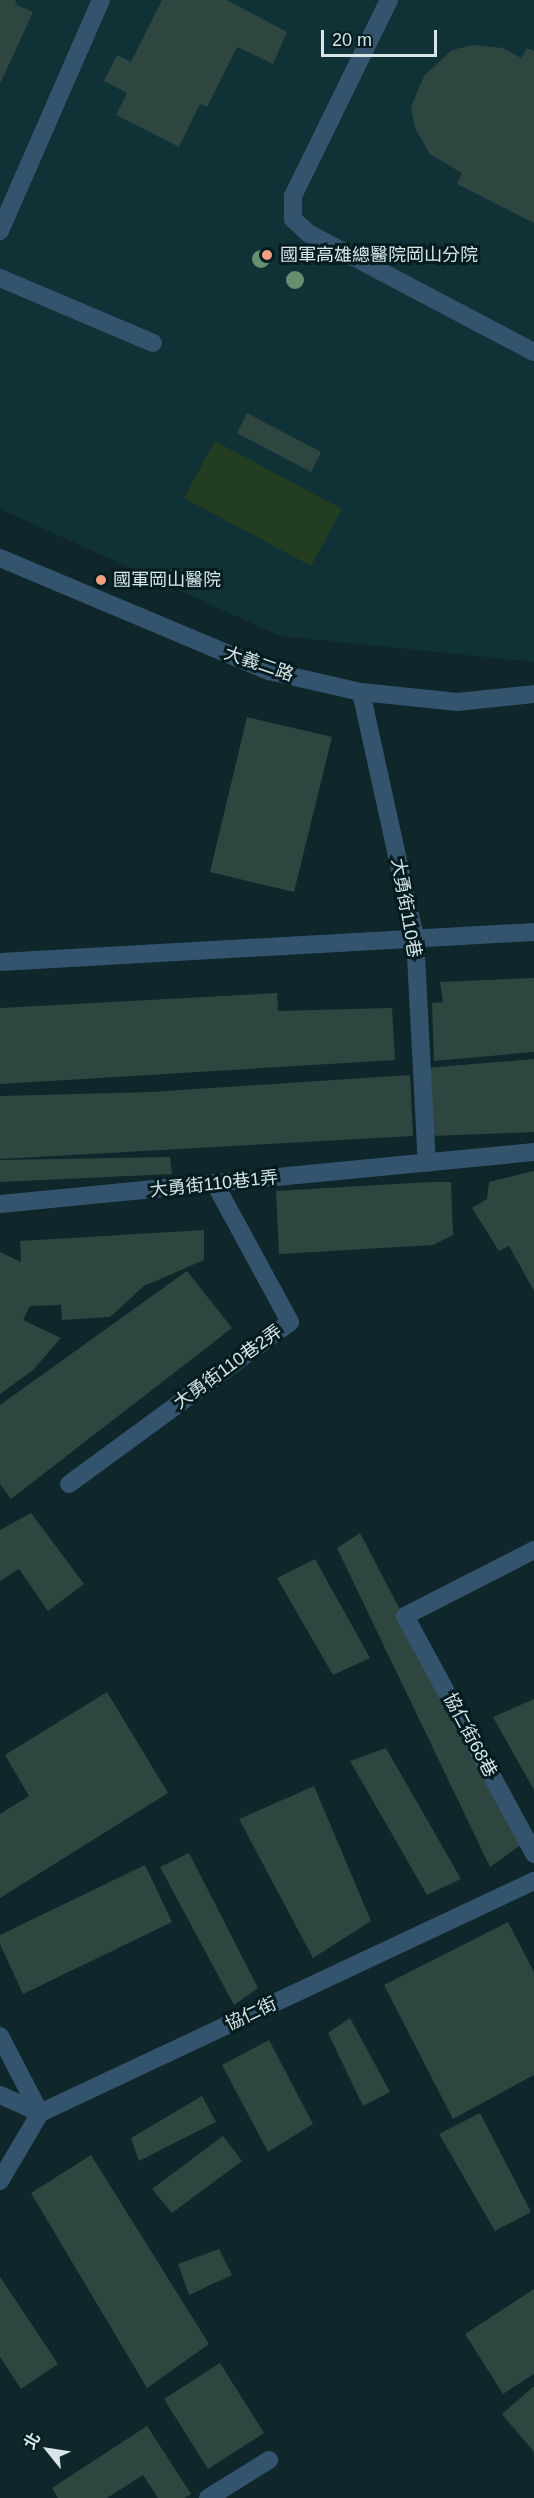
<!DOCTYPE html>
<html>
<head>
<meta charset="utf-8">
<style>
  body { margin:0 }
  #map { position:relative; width:534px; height:2498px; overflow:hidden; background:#0f262a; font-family:Arial,"Noto Sans TC",sans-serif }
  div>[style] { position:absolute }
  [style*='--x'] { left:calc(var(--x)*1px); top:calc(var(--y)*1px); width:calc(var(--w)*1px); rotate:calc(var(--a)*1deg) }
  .built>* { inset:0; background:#103237 }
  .green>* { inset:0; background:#223d20 }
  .building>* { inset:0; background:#2f4640 }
  .minor>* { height:18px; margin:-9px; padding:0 9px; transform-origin:9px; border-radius:9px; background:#34546e }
  .trees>* { width:18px; height:18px; margin:-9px; border-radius:50%; background:#668e70 }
  .dots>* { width:16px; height:16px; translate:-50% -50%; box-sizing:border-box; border:3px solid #051c20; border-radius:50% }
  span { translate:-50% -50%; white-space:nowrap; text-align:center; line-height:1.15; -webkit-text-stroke:6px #051c20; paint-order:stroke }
  .poi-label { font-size:18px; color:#d8e6e8 }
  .left { translate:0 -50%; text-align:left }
  .street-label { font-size:18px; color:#d8e6e8 }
  .north { position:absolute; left:18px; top:2420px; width:60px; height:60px; -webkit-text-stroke:4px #051c20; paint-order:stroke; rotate:300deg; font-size:16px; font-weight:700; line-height:24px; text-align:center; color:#d8e6e8 }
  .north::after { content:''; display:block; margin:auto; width:21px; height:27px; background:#d8e6e8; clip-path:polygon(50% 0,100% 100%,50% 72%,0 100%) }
  .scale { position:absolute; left:321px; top:30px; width:116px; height:27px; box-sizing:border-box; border:3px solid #d8e6e8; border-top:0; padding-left:8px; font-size:18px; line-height:21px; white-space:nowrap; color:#d8e6e8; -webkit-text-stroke:4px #051c20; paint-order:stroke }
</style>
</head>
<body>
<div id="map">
  <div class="built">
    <div style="clip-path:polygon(0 0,534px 0,534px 662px,280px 636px,0 509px)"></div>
  </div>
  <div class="green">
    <div style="clip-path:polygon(215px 441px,342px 509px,311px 566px,184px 498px)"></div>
  </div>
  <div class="building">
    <div style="clip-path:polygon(0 0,16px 0,15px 4px,33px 12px,0 84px)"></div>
    <div style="clip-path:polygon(162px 0,227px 0,287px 32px,273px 64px,237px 47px,207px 107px,200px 104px,179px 147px,116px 115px,127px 93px,104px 81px,117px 55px,131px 62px)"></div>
    <div style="clip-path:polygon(473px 45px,503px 48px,521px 58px,527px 48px,534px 51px,534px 223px,457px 184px,462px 173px,430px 154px,415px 128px,411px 107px,424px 76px,452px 50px)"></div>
    <div style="clip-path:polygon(247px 413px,321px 452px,311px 472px,237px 433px)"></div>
    <div style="clip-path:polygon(247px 717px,332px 737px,294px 892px,210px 872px)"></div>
    <div style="clip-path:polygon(534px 978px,534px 1052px,434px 1061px,432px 1003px,443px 1002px,440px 982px)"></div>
    <div style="clip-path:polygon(277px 993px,278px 1011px,392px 1008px,395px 1060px,0 1084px,0 1008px)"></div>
    <div style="clip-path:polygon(534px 1059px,534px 1132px,429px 1136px,425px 1068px)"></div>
    <div style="clip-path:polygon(410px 1075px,413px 1136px,0 1159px,0 1096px,151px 1092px)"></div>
    <div style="clip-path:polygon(170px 1157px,172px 1174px,0 1182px,0 1160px)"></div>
    <div style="clip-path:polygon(534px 1171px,534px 1291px,509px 1246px,499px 1251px,472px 1208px,487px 1199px,489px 1182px)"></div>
    <div style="clip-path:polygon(430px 1182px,451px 1182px,453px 1235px,433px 1245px,279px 1254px,276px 1191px)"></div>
    <div style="clip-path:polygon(204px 1230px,204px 1260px,144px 1286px,110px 1317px,62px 1320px,61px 1305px,30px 1306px,23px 1320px,61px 1338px,33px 1370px,0 1394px,0 1252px,21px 1262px,20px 1241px)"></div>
    <div style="clip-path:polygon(187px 1271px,232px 1328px,11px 1499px,0 1484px,0 1405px)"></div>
    <div style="clip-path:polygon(31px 1513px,84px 1584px,48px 1611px,19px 1569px,0 1581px,0 1530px)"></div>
    <div style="clip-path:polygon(360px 1533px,522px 1844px,490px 1867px,337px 1548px)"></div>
    <div style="clip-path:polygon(315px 1559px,370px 1658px,333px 1675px,277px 1578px)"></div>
    <div style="clip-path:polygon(107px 1692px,168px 1793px,0 1898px,0 1814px,29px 1796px,5px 1755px)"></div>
    <div style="clip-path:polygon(534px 1699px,534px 1790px,493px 1717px)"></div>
    <div style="clip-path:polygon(386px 1748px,461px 1879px,427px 1895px,350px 1761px)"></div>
    <div style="clip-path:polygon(314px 1786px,371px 1921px,313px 1958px,239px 1819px)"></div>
    <div style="clip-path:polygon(189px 1853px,258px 1988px,234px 2005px,160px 1867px)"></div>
    <div style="clip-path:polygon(145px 1865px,172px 1922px,23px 1994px,0 1944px,0 1935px)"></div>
    <div style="clip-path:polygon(508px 1922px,534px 1972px,534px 2075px,453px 2119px,384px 1985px)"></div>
    <div style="clip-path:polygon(350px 2018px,390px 2092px,363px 2106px,328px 2033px)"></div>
    <div style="clip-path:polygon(269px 2040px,313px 2124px,268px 2152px,222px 2065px)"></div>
    <div style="clip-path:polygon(202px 2096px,216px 2122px,139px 2161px,131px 2138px)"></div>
    <div style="clip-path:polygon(480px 2113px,531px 2212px,495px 2231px,439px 2134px)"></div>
    <div style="clip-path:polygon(223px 2136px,242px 2161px,172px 2213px,152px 2189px)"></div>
    <div style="clip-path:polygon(91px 2155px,209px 2344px,147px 2388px,31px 2193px)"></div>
    <div style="clip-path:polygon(219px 2249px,232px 2275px,189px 2295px,178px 2264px)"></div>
    <div style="clip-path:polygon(0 2277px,58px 2364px,21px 2389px,0 2357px)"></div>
    <div style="clip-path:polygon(534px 2289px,534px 2374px,503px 2394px,465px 2334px)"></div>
    <div style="clip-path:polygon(220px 2363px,264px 2433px,208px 2469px,164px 2399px)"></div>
    <div style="clip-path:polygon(534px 2386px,534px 2452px,502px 2414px)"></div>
    <div style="clip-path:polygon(147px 2426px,191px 2494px,184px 2498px,158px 2498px,143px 2475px,107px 2498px,58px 2498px,52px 2488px)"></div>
  </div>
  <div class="minor">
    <div style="--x:389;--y:0;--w:218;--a:116.1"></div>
    <div style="--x:293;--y:196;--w:23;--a:90"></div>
    <div style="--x:293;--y:219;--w:21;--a:43"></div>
    <div style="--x:308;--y:233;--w:255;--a:27.8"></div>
    <div style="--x:0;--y:231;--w:252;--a:-66.4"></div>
    <div style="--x:0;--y:278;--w:166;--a:23"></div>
    <div style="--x:0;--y:558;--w:292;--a:22.8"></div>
    <div style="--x:269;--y:671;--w:94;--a:12.9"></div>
    <div style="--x:361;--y:692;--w:97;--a:5.9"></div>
    <div style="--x:457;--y:702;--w:77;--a:-5.9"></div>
    <div style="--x:361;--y:692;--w:251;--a:77.6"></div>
    <div style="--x:415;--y:937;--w:226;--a:87"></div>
    <div style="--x:0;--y:962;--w:535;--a:-3.22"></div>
    <div style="--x:0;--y:1204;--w:537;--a:-5.56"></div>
    <div style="--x:69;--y:1484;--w:274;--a:-36.2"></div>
    <div style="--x:290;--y:1322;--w:157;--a:-118.5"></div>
    <div style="--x:534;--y:1550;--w:145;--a:152.9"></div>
    <div style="--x:405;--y:1616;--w:271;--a:61.5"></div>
    <div style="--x:0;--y:2036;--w:87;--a:62.5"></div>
    <div style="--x:0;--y:2095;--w:44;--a:24.2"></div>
    <div style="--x:0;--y:2181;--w:79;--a:-59.5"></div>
    <div style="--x:40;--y:2113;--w:546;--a:-25.16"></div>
    <div style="--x:208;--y:2498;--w:72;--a:-31.9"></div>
  </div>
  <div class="trees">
    <div style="left:261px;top:259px"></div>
    <div style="left:295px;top:280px"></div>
  </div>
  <div class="dots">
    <div style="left:267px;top:255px;background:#f2a081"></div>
    <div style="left:101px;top:580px;background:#f2a081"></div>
  </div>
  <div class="poi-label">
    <span class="left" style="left:280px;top:255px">國軍高雄總醫院岡山分院</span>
    <span class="left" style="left:113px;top:580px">國軍岡山醫院</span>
  </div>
  <div class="street-label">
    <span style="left:259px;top:664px;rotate:19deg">大義二路</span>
    <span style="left:406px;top:908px;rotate:80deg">大勇街110巷</span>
    <span style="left:214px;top:1184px;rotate:-6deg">大勇街110巷1弄</span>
    <span style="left:228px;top:1367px;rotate:-36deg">大勇街110巷2弄</span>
    <span style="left:470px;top:1735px;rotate:62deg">協仁街68巷</span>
    <span style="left:251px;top:2014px;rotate:-25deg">協仁街</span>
  </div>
  <div class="north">北</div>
  <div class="scale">20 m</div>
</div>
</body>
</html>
